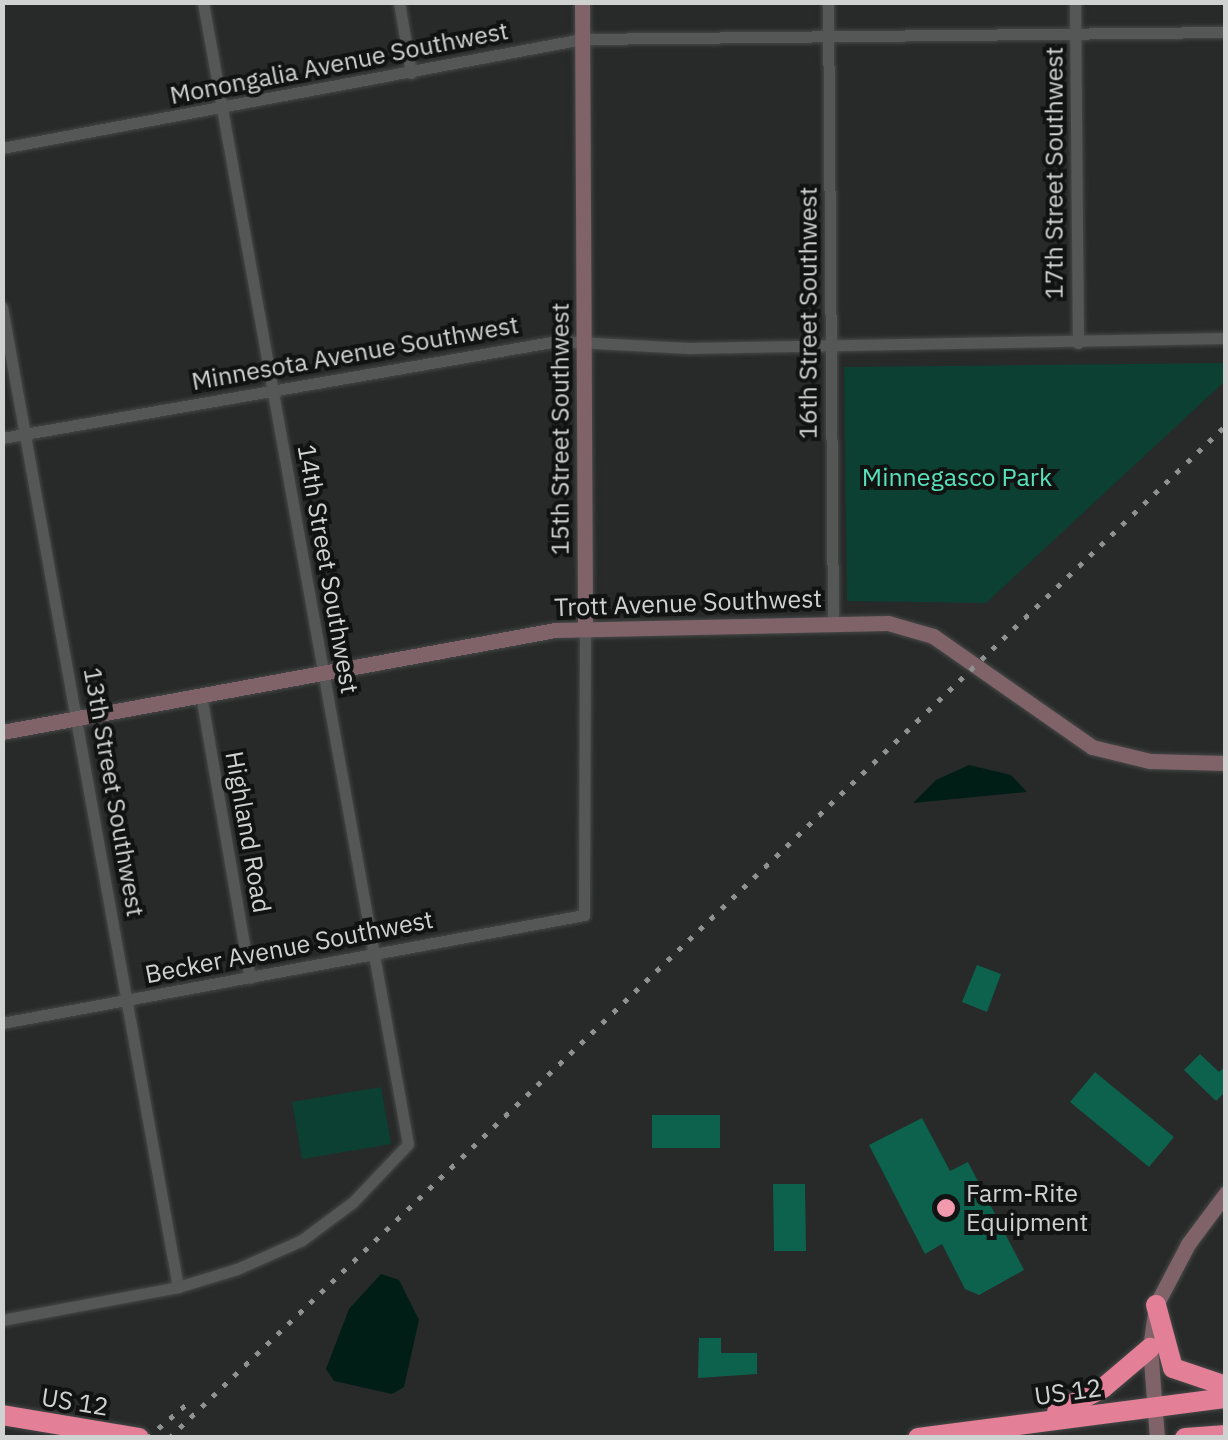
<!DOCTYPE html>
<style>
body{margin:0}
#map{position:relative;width:1228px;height:1440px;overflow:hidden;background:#272a29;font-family:"IBM Plex Sans",sans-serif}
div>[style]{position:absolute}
.green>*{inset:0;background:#0b4032}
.water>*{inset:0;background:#001e16}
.building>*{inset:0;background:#0d624d}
.roads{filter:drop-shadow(0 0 2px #464847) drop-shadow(0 0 2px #464847)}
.street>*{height:11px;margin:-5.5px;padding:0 5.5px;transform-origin:5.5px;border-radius:5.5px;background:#545755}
.secondary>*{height:15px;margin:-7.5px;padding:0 7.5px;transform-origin:7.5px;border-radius:7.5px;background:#7f6369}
.highway>*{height:20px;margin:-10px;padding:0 10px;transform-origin:10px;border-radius:10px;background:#e37f97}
.rail>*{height:5px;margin-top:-2.5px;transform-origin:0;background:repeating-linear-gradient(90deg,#8f9291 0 5px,transparent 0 15px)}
.dots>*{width:28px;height:28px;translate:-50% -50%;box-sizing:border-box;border:5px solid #111212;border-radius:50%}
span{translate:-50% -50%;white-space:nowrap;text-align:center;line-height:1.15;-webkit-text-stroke:8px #111212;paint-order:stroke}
.street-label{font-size:25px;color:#d0d2d1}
.park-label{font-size:25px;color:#58e2ba}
.poi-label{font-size:25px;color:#d0d2d1}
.left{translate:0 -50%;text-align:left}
.frame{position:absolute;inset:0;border:5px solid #d0d2d1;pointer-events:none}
</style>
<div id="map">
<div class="green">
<i style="clip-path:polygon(1225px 363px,1225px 381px,986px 603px,847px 601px,844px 367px)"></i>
<i style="clip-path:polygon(381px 1087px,391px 1144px,302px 1159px,292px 1102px)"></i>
</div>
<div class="water">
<i style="clip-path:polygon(969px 765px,1011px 775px,1027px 792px,913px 803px,936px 780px)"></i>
<i style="clip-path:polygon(381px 1274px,399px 1280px,419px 1320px,404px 1387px,392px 1394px,334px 1381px,326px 1369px,349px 1309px)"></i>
</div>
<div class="building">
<i style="clip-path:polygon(977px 965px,1001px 974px,987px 1012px,962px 1002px)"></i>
<i style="clip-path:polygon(1200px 1054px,1219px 1072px,1226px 1066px,1226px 1091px,1216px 1101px,1184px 1070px)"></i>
<i style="clip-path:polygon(1095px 1072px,1174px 1137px,1149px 1167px,1070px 1102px)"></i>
<i style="clip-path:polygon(652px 1115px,720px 1115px,720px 1148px,652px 1148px)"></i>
<i style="clip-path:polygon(922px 1118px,950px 1171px,968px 1162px,1024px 1270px,979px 1295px,965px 1289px,942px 1244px,925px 1254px,869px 1145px)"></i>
<i style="clip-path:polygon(773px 1184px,805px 1184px,806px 1251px,774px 1251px)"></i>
<i style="clip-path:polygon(699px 1338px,721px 1338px,721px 1353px,757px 1353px,757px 1374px,698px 1378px)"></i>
</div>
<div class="roads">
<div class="street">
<i style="left:399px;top:2px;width:72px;rotate:80.4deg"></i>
<i style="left:828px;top:2px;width:621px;rotate:89.54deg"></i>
<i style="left:1075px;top:2px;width:341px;rotate:89.5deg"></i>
<i style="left:2px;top:148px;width:590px;rotate:-10.64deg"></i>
<i style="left:582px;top:39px;width:644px;rotate:-0.62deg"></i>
<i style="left:2px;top:307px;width:996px;rotate:79.82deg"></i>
<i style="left:2px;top:438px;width:563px;rotate:-9.91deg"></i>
<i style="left:557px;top:341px;width:131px;rotate:3.1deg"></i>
<i style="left:688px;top:348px;width:538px;rotate:-1.06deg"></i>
<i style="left:201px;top:695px;width:287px;rotate:80.2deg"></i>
<i style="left:2px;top:1023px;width:592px;rotate:-10.51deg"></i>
<i style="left:584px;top:915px;width:288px;rotate:-89.8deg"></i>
<i style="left:2px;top:1320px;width:179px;rotate:-10.6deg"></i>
<i style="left:178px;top:1287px;width:62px;rotate:-17deg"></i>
<i style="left:237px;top:1269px;width:71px;rotate:-24deg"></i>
<i style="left:302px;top:1240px;width:64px;rotate:-36.7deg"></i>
<i style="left:353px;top:1202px;width:80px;rotate:-46.5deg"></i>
<i style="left:408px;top:1144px;width:1160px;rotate:-100.18deg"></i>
</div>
<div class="secondary">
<i style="left:582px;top:2px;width:625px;rotate:89.72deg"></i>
<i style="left:2px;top:732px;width:562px;rotate:-10.45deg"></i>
<i style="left:555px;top:630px;width:333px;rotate:-1.2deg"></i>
<i style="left:888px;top:623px;width:47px;rotate:16.1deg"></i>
<i style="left:933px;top:636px;width:194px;rotate:34.9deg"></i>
<i style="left:1092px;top:747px;width:60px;rotate:13.6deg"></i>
<i style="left:1150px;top:761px;width:76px;rotate:1.5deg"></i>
<i style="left:1157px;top:1438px;width:90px;rotate:-94.4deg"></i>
<i style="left:1150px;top:1348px;width:43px;rotate:-82.1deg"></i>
<i style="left:1156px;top:1305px;width:69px;rotate:-62.3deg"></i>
<i style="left:1188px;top:1244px;width:64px;rotate:-53.3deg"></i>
</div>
<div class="highway">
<i style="left:1156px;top:1305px;width:65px;rotate:74.9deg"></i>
<i style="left:1173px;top:1368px;width:56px;rotate:18.8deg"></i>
<i style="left:1057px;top:1412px;width:52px;rotate:-27.6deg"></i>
<i style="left:1103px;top:1388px;width:62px;rotate:-40.4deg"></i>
<i style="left:2px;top:1415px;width:139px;rotate:9.5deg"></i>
<i style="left:918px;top:1438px;width:311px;rotate:-7.4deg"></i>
<i style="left:1185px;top:1438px;width:41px;rotate:-4.2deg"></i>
</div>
</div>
<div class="rail">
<i style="left:147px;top:1438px;width:54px;rotate:-40.5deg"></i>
<i style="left:169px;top:1438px;width:1464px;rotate:-43.78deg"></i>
</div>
<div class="dots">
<i style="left:946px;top:1208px;background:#f29aad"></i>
</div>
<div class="street-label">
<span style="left:339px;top:63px;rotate:-11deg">Monongalia Avenue Southwest</span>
<span style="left:1054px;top:173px;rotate:-90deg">17th Street Southwest</span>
<span style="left:808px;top:313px;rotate:-90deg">16th Street Southwest</span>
<span style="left:355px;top:353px;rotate:-10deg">Minnesota Avenue Southwest</span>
<span style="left:560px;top:429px;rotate:-90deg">15th Street Southwest</span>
<span style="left:328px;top:569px;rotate:80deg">14th Street Southwest</span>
<span style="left:688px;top:603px;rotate:-2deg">Trott Avenue Southwest</span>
<span style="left:114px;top:792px;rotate:80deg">13th Street Southwest</span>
<span style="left:248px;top:832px;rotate:80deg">Highland Road</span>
<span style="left:289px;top:947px;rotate:-11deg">Becker Avenue Southwest</span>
<span style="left:1068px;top:1392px;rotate:-8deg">US 12</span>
<span style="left:75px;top:1402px;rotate:9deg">US 12</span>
</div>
<div class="park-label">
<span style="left:957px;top:477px">Minnegasco Park</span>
</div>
<div class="poi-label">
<span class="left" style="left:966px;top:1208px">Farm-Rite<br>Equipment</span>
</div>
<div class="frame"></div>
</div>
